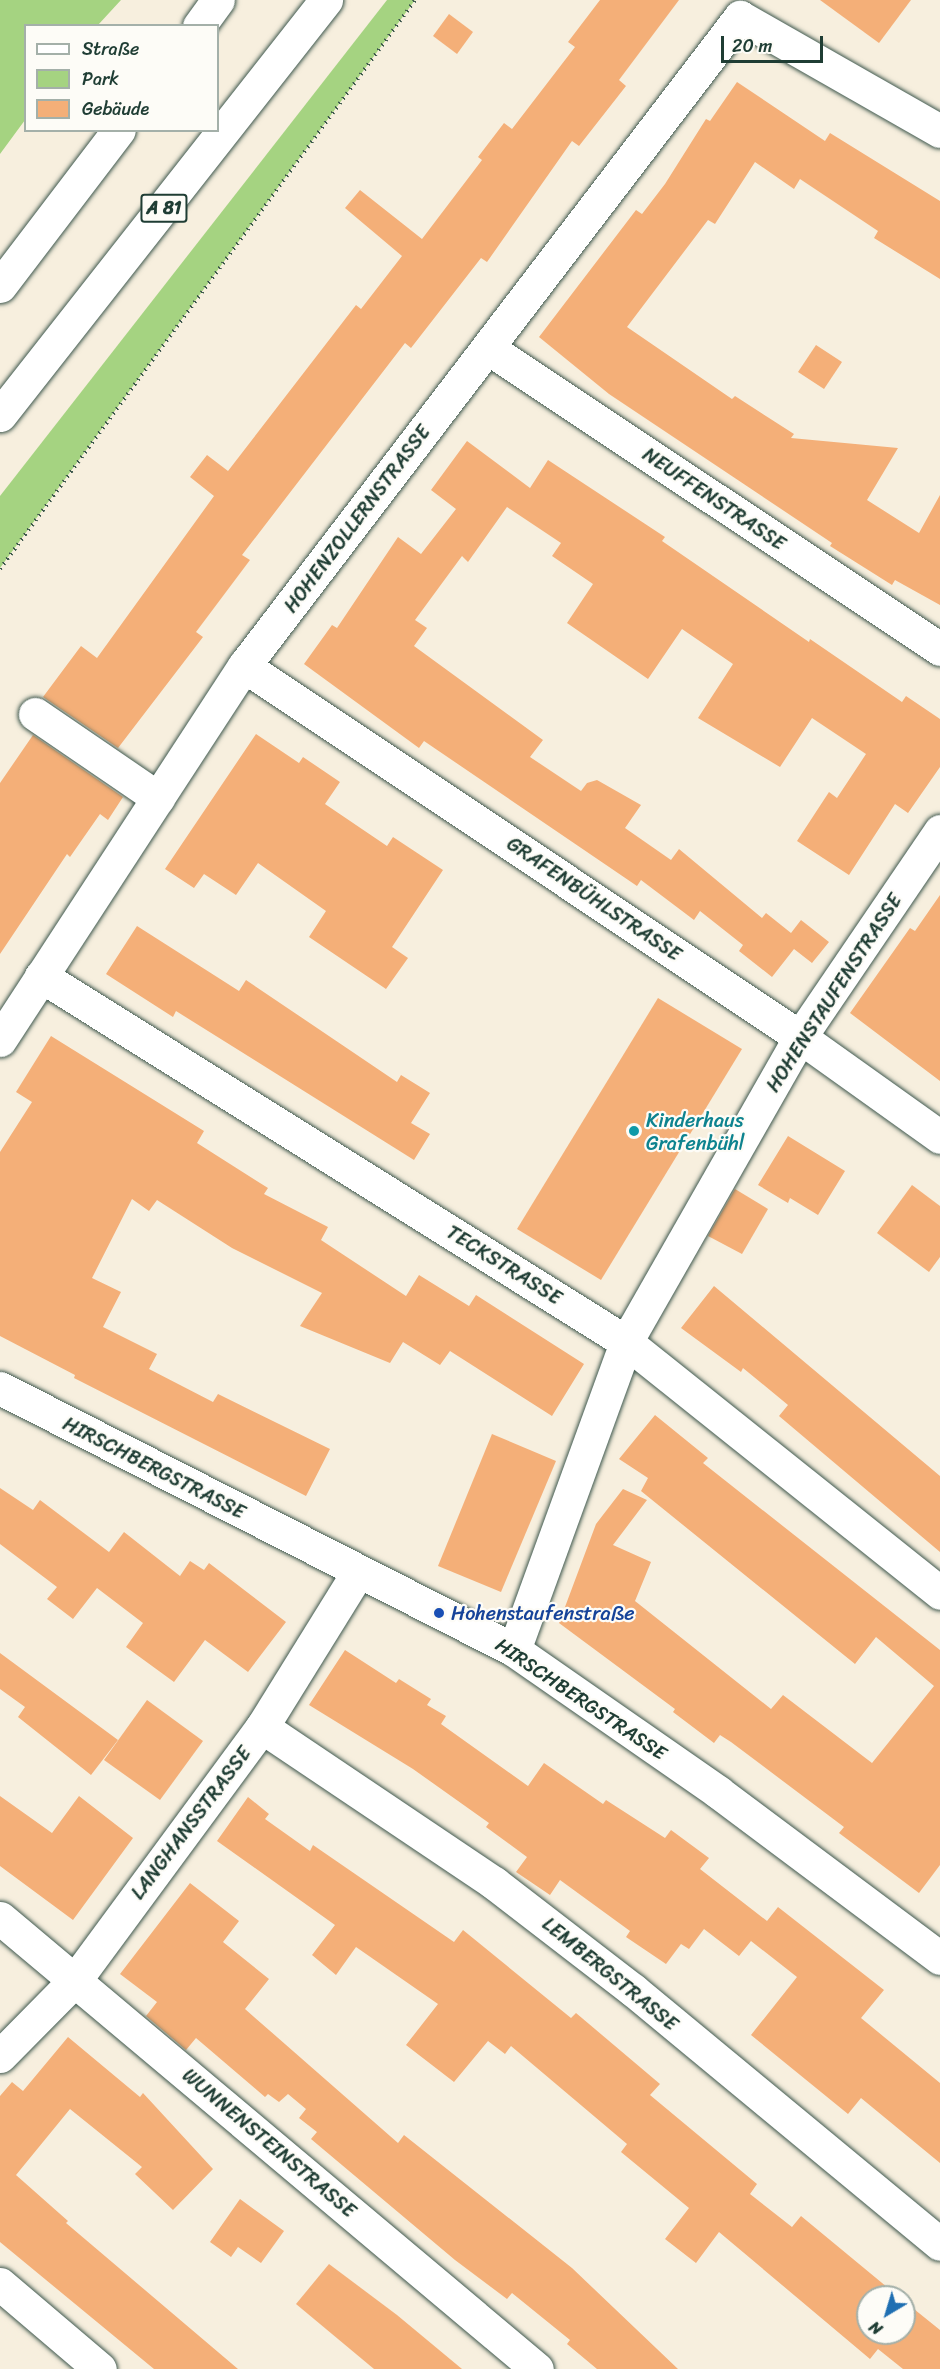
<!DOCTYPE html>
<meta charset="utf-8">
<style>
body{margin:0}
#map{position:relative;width:940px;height:2369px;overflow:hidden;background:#f7efde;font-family:Sriracha,sans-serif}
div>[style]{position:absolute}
.green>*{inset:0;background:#a5d381}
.building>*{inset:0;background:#f4af78}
.path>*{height:4px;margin-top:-2px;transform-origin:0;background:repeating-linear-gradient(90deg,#3f584e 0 1.5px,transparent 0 6px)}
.roads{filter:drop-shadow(0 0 2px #3f584e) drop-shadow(0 0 2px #3f584e)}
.minor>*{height:33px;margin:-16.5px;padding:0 16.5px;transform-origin:16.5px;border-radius:16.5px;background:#fff}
.highway>*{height:33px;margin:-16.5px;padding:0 16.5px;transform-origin:16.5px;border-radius:16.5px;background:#fff}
.dots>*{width:16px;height:16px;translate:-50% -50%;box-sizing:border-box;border:3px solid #fdfcf7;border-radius:50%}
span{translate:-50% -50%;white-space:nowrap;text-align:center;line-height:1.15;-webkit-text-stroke:4.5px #fdfcf7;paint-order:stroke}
.shield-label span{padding:2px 4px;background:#fdfcf7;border:2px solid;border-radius:4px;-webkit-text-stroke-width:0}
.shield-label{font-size:18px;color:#1f3d34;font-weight:700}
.street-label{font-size:20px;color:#1f3d34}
.culture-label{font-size:20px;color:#0d838f}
.left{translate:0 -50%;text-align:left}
.transit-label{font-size:20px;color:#164399}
.legend{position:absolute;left:24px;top:24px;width:195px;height:108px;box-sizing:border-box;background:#fdfcf7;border:2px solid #a4b0a9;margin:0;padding:8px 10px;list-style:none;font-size:18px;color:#1f3d34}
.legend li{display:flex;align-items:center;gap:12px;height:30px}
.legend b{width:30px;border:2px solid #a4b0a9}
.north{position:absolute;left:856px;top:2285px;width:60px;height:60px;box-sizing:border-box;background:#fdfcf7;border:2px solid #a4b0a9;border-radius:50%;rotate:218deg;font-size:16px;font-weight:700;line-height:24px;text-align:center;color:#1f3d34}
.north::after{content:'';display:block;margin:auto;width:21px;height:27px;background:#1f6fb2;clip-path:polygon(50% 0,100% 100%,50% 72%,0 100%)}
.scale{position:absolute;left:721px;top:36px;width:102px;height:27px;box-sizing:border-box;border:3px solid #1f3d34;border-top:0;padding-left:8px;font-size:18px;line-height:21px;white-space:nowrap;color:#1f3d34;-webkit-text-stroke:4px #fdfcf7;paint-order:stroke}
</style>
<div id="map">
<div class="green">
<i style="clip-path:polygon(0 0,121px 0,98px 25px,26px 26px,25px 120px,0 154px)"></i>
<i style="clip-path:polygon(387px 0,415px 0,0 568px,0 496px)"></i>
</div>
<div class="building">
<i style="clip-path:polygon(600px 0,679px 0,619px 80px,626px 86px,579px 146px,572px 141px,487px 262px,481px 258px,411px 348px,405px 343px,242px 555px,250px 560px,196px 632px,203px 637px,118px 748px,43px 697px,81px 646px,97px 658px,214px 496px,190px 477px,207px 455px,228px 471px,356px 305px,361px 309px,402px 256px,345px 208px,360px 190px,422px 239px,482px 160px,478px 157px,504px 123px,512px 129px,575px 47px,568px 42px)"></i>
<i style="clip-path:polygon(820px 0,911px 0,879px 43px)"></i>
<i style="clip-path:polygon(449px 14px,473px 32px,457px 54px,433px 36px)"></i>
<i style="clip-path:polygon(737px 82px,825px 141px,830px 133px,940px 201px,940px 279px,874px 238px,878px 231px,800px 179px,794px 189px,755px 162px,715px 224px,708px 220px,627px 327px,732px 399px,735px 396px,794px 434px,791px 438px,898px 448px,867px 500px,919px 533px,940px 495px,940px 605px,895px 580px,892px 585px,830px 546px,832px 543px,609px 394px,539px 337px,636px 210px,642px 214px,665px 184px,706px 119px,710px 121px)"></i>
<i style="clip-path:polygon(816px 345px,842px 362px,824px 389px,798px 372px)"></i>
<i style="clip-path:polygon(467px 441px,530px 488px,548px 460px,665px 537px,662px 541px,809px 642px,810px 639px,902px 702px,906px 696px,940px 719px,940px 767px,908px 813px,895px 804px,849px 875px,797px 841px,829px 792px,837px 798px,866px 754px,812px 718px,780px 767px,698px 718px,733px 664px,682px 629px,648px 679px,567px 623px,593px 584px,552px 556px,561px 543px,507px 507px,468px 562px,462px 556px,415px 620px,427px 628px,414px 646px,543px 740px,530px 757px,581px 791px,587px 783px,597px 780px,641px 805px,625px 828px,671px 860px,679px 849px,762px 918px,766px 913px,791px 933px,801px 920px,829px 942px,812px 963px,794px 949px,772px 977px,739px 951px,743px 945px,700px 911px,694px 920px,641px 880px,637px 886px,424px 741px,419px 748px,304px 664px,332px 625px,337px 628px,398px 537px,421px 554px,456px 509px,431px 490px)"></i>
<i style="clip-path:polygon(256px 734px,299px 763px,303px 757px,340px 782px,325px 804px,387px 846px,393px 837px,443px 870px,392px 947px,408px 958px,386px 989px,309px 937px,326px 911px,258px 863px,236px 895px,204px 874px,194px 888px,165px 869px)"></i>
<i style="clip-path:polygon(33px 735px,123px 797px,108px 820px,100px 814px,70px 857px,67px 854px,0 954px,0 783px)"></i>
<i style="clip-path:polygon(940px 895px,940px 1081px,850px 1013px,910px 928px,915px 931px)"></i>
<i style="clip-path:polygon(137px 926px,239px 991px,246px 980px,397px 1082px,401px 1075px,430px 1093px,411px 1123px,430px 1134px,414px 1160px,176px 1011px,173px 1017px,106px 974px)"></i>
<i style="clip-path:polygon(658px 998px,742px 1049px,601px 1280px,517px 1229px)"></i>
<i style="clip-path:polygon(51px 1036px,204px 1131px,197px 1143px,268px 1188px,264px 1194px,328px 1227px,321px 1240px,406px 1296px,419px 1275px,469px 1306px,476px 1295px,584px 1364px,552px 1416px,450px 1351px,440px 1365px,403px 1342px,390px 1363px,300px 1326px,322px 1293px,232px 1248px,157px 1200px,149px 1211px,132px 1199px,92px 1278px,121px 1292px,103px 1327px,157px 1354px,149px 1369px,213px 1402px,218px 1394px,330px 1449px,306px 1496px,74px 1378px,75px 1375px,0 1336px,0 1152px,32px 1102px,16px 1092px)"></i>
<i style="clip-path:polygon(788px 1136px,845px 1171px,818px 1215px,790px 1198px,788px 1203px,758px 1185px)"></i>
<i style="clip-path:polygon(912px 1185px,940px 1206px,940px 1257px,929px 1272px,877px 1233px)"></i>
<i style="clip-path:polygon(735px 1189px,768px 1209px,742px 1254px,708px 1236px)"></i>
<i style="clip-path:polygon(714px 1286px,940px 1476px,940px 1552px,779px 1416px,788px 1405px,743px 1368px,741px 1372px,681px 1328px)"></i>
<i style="clip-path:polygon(655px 1415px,708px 1458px,703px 1463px,940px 1650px,940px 1865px,919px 1893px,839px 1833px,844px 1827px,731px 1742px,720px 1735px,714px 1743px,673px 1712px,675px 1709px,559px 1623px,596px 1524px,623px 1489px,647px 1500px,613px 1545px,651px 1562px,635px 1601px,771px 1709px,783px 1695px,872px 1763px,934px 1686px,876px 1637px,855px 1664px,641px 1491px,648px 1478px,619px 1459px)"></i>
<i style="clip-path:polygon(492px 1434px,556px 1461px,501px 1592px,438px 1566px)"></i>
<i style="clip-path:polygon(0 1488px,33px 1510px,40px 1500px,109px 1552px,124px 1532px,180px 1576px,190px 1561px,204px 1570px,209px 1563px,286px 1622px,248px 1672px,205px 1640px,174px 1682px,126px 1647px,143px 1623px,97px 1588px,73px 1619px,47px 1599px,57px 1587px,0 1544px)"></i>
<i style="clip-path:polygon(345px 1650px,396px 1683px,399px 1679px,431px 1699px,427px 1705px,446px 1716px,441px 1724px,528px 1786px,544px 1763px,603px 1804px,606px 1800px,665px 1838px,671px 1830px,709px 1858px,700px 1869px,767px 1921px,778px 1907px,884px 1990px,861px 2018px,940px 2083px,940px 2163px,861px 2098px,848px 2114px,751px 2035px,797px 1977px,751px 1941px,739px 1956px,704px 1929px,689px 1949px,681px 1944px,666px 1964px,626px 1937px,630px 1931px,560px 1880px,550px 1895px,516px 1872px,527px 1857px,486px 1827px,489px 1823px,413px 1769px,309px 1705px)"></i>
<i style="clip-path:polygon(0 1653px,118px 1740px,91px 1775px,18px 1717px,25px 1707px,0 1689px)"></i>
<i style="clip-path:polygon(147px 1700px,203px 1741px,160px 1800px,104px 1760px)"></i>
<i style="clip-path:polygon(0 1796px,52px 1833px,79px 1796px,133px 1838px,73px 1920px,0 1866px)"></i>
<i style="clip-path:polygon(248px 1797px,269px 1814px,265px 1819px,310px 1851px,313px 1845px,454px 1942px,463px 1930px,571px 2018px,576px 2013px,660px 2084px,650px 2095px,757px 2184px,750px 2194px,792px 2227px,801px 2216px,899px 2297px,868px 2297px,868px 2333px,904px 2333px,904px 2301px,940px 2330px,940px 2369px,903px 2369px,878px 2349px,870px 2359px,719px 2232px,696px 2263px,665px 2239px,689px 2208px,621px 2152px,627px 2144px,511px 2046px,505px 2054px,488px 2041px,454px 2082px,406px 2045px,438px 2004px,356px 1947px,336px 1975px,312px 1955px,335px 1925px,217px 1841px)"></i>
<i style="clip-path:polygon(190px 1883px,239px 1921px,223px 1942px,269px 1979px,245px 2009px,398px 2143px,404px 2135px,572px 2268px,678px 2369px,597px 2369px,567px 2344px,570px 2340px,512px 2293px,507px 2299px,455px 2260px,311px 2139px,317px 2132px,299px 2118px,306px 2109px,288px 2094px,279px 2102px,268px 2094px,265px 2097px,196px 2038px,186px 2050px,146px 2016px,157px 2002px,120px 1974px)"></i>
<i style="clip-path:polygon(68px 2037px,140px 2097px,143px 2093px,213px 2169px,173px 2210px,135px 2174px,142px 2167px,70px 2109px,16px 2175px,68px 2221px,66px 2223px,238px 2369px,154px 2369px,0 2242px,0 2096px,12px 2082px,23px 2091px)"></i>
<i style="clip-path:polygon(240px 2199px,284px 2231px,261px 2263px,238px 2247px,231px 2257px,210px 2242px)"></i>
<i style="clip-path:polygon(329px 2264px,397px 2315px,462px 2369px,374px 2369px,296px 2304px)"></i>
</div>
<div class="path">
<i style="left:0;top:569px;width:704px;rotate:-53.89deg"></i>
</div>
<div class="roads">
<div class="minor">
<i style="left:488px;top:348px;width:543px;rotate:33.66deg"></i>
<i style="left:244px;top:666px;width:668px;rotate:33.71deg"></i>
<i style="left:800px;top:1037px;width:172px;rotate:35.5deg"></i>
<i style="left:35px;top:714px;width:149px;rotate:34.3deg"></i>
<i style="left:41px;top:976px;width:690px;rotate:32.03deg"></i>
<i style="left:626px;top:1342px;width:402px;rotate:38.6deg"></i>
<i style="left:0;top:1040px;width:447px;rotate:-56.9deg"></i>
<i style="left:244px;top:666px;width:817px;rotate:-52.61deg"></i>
<i style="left:740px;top:17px;width:230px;rotate:29.7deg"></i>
<i style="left:0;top:1388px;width:577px;rotate:27.01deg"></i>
<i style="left:514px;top:1650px;width:249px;rotate:34.8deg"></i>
<i style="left:718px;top:1792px;width:277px;rotate:36.8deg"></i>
<i style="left:514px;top:1650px;width:328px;rotate:-70deg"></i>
<i style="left:626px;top:1342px;width:351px;rotate:-60.3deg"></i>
<i style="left:800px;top:1037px;width:249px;rotate:-55.8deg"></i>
<i style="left:262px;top:1727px;width:280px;rotate:33.9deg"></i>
<i style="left:494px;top:1883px;width:175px;rotate:37.6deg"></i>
<i style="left:633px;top:1990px;width:398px;rotate:39.6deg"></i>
<i style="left:0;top:1918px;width:701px;rotate:40.03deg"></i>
<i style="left:0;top:2056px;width:108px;rotate:-45.4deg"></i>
<i style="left:76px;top:1979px;width:313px;rotate:-53.6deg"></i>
<i style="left:262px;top:1727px;width:182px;rotate:-58.2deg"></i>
<i style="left:0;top:2284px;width:131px;rotate:40.4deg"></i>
</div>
<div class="highway">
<i style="left:199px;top:26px;width:32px;rotate:-54deg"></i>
<i style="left:0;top:286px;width:196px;rotate:-52.7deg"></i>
<i style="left:0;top:415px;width:528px;rotate:-51.85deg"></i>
</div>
</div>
<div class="dots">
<i style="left:634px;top:1131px;background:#0f9aa8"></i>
<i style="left:439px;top:1613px;background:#1a4fb4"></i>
</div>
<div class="shield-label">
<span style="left:164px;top:208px">A 81</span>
</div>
<div class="street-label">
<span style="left:714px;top:499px;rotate:34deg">NEUFFENSTRASSE</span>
<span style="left:357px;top:519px;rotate:-53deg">HOHENZOLLERNSTRASSE</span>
<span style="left:594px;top:899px;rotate:34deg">GRAFENBÜHLSTRASSE</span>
<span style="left:834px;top:993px;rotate:-57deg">HOHENSTAUFENSTRASSE</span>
<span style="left:504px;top:1265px;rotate:32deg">TECKSTRASSE</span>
<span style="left:154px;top:1468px;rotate:27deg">HIRSCHBERGSTRASSE</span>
<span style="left:581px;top:1699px;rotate:34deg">HIRSCHBERGSTRASSE</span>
<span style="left:191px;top:1823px;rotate:-53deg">LANGHANSSTRASSE</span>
<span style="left:610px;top:1974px;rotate:39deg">LEMBERGSTRASSE</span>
<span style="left:269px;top:2143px;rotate:40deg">WUNNENSTEINSTRASSE</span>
</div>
<div class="culture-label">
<span class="left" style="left:646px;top:1132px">Kinderhaus<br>Grafenbühl</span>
</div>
<div class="transit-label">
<span class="left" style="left:451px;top:1613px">Hohenstaufenstraße</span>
</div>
<ul class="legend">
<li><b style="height:8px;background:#fff"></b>Straße</li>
<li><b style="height:16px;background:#a5d381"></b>Park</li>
<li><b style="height:16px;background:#f4af78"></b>Gebäude</li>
</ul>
<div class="north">N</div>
<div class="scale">20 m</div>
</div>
